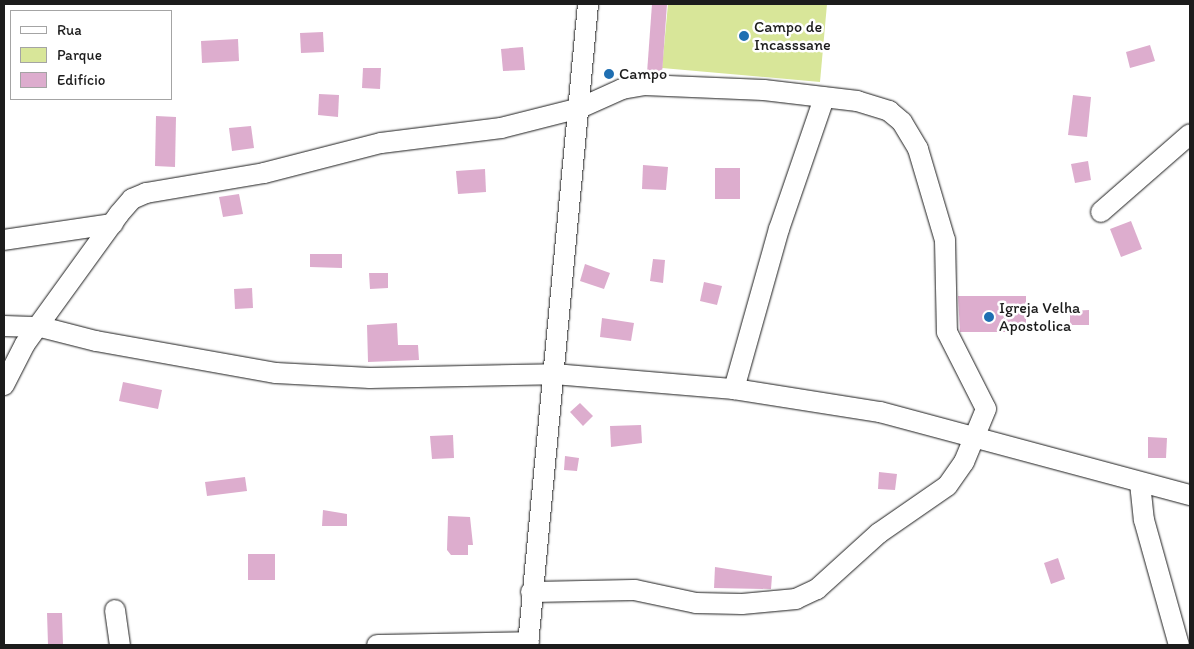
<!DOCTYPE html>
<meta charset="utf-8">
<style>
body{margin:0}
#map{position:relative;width:1194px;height:649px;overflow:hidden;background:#fff;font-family:Itim,sans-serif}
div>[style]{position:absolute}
.green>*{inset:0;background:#d8e699}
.building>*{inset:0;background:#ddadce}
.roads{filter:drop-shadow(0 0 1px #1c1c1c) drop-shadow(0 0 1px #1c1c1c)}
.minor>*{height:20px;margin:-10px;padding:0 10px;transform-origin:10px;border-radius:10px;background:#fff}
.dots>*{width:14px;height:14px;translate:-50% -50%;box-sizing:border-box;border:2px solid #fff;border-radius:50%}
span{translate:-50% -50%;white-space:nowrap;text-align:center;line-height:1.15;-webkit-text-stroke:5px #fff;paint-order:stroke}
.poi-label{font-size:16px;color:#1c1c1c}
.left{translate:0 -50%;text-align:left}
.frame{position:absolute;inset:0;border:5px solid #1c1c1c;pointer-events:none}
.legend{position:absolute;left:10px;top:10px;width:162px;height:90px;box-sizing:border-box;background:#fff;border:1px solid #a4a4a4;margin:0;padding:6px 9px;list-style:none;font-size:15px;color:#1c1c1c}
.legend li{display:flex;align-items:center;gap:10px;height:25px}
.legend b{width:25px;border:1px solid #a4a4a4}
</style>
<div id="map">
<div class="green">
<i style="clip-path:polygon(668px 4px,827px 4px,820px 82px,662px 68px)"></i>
</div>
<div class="building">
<i style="clip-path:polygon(652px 4px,667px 4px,662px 74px,647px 73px)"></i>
<i style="clip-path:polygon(323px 32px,324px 52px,301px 53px,300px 33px)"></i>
<i style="clip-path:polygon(238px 39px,239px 61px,202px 63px,201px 41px)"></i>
<i style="clip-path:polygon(1150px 45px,1155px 61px,1130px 68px,1126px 52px)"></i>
<i style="clip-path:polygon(523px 47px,525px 70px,503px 71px,501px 49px)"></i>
<i style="clip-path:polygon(363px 68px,381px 68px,380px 89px,362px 88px)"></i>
<i style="clip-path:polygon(319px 94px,339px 95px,338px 117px,318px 115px)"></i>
<i style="clip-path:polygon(1073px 95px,1091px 97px,1087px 137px,1068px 135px)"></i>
<i style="clip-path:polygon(156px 116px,176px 117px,175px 167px,155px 166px)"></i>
<i style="clip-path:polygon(251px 126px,254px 148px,232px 151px,229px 128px)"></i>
<i style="clip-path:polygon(1088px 161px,1091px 180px,1075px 183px,1071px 164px)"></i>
<i style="clip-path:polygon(643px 165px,668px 167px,666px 190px,642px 189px)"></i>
<i style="clip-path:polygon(715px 168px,740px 168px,740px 199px,715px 199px)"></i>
<i style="clip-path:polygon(485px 169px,486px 192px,458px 194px,456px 171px)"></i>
<i style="clip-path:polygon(239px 194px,243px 214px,223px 217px,219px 197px)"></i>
<i style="clip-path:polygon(1131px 221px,1142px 249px,1121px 257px,1110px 229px)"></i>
<i style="clip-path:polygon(310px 254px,342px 254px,342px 268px,310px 267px)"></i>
<i style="clip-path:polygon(653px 259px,665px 260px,663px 283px,650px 281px)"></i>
<i style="clip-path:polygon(585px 264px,610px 273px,604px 289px,580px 281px)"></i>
<i style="clip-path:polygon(369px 273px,388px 273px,388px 288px,370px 289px)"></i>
<i style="clip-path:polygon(704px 282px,722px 286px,717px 305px,700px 301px)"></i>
<i style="clip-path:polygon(252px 288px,253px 308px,235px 309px,234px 289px)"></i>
<i style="clip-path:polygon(958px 296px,1026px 296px,1026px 332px,960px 332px)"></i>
<i style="clip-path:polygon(1089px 310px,1089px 325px,1070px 325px,1070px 311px)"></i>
<i style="clip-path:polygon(602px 318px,634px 323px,631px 341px,600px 337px)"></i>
<i style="clip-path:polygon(397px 323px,398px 345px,418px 345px,419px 360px,368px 362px,367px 325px)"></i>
<i style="clip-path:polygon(123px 382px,162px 390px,158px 409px,119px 401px)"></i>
<i style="clip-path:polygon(580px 403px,593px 416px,583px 426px,570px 412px)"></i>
<i style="clip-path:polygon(641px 425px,642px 443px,611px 447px,610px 426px)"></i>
<i style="clip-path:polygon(453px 435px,454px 458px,432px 459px,430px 436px)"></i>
<i style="clip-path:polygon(1148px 437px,1167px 438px,1166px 458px,1148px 458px)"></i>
<i style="clip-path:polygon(565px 456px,579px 458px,577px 471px,564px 470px)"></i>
<i style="clip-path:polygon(879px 472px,897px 474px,895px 490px,878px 489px)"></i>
<i style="clip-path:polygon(245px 477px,247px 491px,207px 496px,205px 482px)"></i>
<i style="clip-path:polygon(323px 510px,347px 514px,347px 526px,322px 526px)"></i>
<i style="clip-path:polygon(448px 516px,470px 517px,473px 545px,468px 545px,468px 555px,451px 555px,447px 550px)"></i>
<i style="clip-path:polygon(248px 554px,275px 554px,275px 580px,248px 580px)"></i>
<i style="clip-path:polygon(1058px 558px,1065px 579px,1051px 584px,1044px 563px)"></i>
<i style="clip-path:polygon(715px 567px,772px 576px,771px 589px,714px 588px)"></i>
<i style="clip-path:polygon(47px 613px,62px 613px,63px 645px,48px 645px)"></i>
</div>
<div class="roads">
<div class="minor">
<i style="left:1101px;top:212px;width:118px;rotate:-41.2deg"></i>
<i style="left:4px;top:240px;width:110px;rotate:-8.4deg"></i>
<i style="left:4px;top:326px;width:37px;rotate:2deg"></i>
<i style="left:41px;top:327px;width:57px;rotate:14.3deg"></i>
<i style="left:96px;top:341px;width:183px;rotate:10.1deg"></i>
<i style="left:276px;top:373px;width:94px;rotate:3deg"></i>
<i style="left:370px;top:378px;width:184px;rotate:-1.2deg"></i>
<i style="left:554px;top:374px;width:181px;rotate:4.8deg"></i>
<i style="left:734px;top:389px;width:148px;rotate:9deg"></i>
<i style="left:880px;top:412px;width:321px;rotate:15deg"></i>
<i style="left:4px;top:385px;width:46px;rotate:-62.9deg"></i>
<i style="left:25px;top:344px;width:160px;rotate:-54.1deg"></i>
<i style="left:119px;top:214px;width:20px;rotate:-49deg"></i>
<i style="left:132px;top:199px;width:15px;rotate:-23deg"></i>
<i style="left:146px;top:193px;width:120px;rotate:-9.6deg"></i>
<i style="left:264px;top:173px;width:121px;rotate:-14.4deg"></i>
<i style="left:381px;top:143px;width:121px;rotate:-7.1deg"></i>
<i style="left:501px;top:128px;width:81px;rotate:-14.2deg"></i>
<i style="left:580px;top:108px;width:46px;rotate:-24.3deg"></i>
<i style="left:622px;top:89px;width:22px;rotate:-10deg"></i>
<i style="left:644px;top:85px;width:120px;rotate:2.4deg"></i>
<i style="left:764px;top:90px;width:94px;rotate:6.7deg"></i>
<i style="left:857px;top:101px;width:34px;rotate:17deg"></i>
<i style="left:889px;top:111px;width:17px;rotate:40deg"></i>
<i style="left:902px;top:122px;width:31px;rotate:59deg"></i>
<i style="left:918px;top:149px;width:95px;rotate:73.5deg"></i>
<i style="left:945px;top:240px;width:92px;rotate:88.8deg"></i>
<i style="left:947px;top:332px;width:86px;rotate:63.1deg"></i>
<i style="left:986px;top:409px;width:57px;rotate:112.5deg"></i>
<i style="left:964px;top:462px;width:29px;rotate:125deg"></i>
<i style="left:947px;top:486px;width:83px;rotate:145.3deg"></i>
<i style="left:879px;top:533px;width:84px;rotate:137.9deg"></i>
<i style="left:817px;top:589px;width:23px;rotate:155deg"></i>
<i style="left:796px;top:599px;width:54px;rotate:174.7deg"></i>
<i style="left:742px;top:604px;width:46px;rotate:-178.8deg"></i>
<i style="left:696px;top:603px;width:62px;rotate:-168deg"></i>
<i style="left:635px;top:590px;width:104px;rotate:178.9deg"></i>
<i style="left:734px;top:389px;width:166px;rotate:-74.3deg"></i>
<i style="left:779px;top:229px;width:139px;rotate:-71deg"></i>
<i style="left:1140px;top:483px;width:37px;rotate:84deg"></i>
<i style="left:1144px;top:520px;width:130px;rotate:74.4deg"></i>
<i style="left:115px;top:610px;width:35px;rotate:82deg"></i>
<i style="left:377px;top:645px;width:152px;rotate:-1.1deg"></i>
<i style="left:528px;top:645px;width:644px;rotate:-84.65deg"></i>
</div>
</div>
<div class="dots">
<i style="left:744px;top:36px;background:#1f6fb2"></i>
<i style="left:609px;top:74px;background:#1f6fb2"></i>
<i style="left:989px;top:317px;background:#1f6fb2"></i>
</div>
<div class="poi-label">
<span class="left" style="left:754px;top:36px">Campo de<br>Incasssane</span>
<span class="left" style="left:619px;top:74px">Campo</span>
<span class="left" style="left:999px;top:317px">Igreja Velha<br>Apostolica</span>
</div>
<div class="frame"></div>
<ul class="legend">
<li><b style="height:6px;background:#fff"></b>Rua</li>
<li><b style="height:14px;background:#d8e699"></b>Parque</li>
<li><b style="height:14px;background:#ddadce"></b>Edifício</li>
</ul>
</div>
